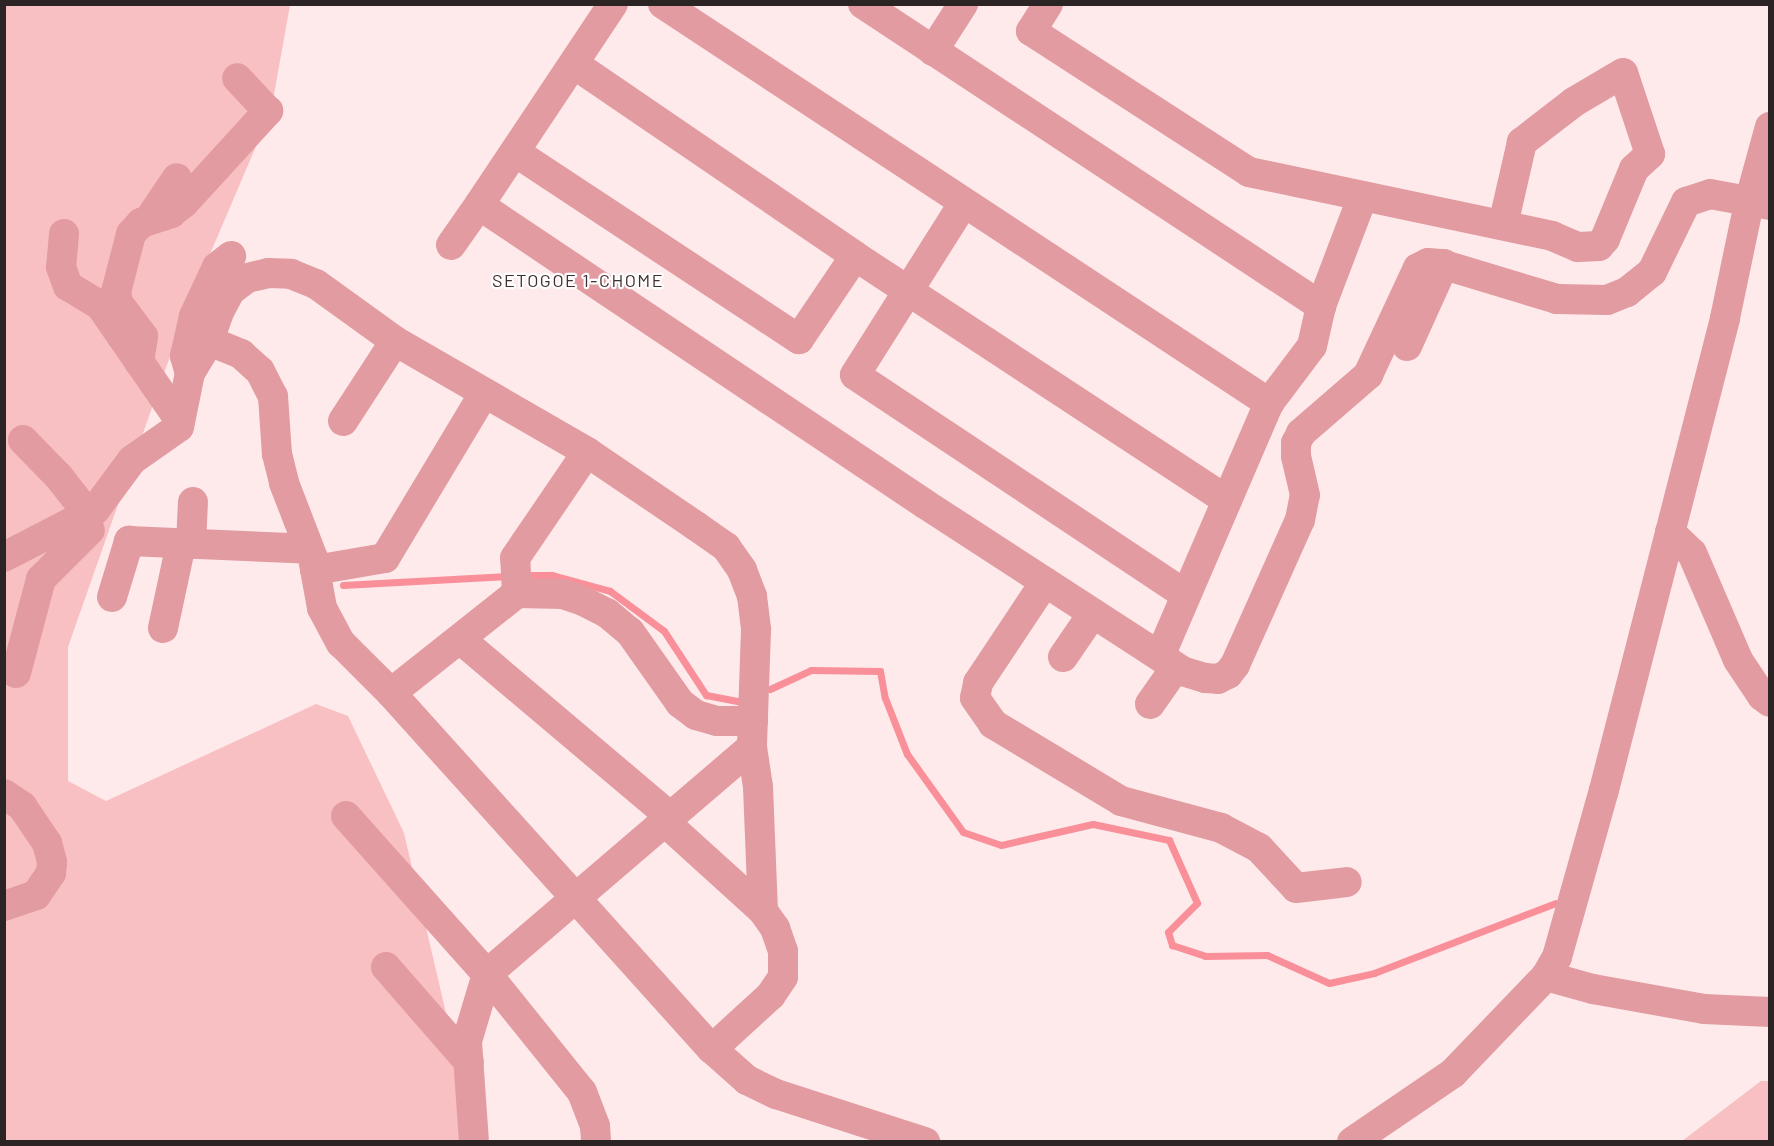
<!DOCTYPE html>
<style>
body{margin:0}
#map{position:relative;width:1774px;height:1146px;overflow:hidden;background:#feeaeb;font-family:Barlow,sans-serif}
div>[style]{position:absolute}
.green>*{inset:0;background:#f8c0c3}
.stream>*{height:7px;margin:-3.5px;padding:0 3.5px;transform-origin:3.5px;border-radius:3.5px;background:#f98f98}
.minor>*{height:30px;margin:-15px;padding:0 15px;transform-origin:15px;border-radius:15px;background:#e29ba0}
span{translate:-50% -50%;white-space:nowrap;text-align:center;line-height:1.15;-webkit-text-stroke:4.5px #fdfdfd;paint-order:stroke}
.neighbourhood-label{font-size:18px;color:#412f30;letter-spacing:1.5px}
.frame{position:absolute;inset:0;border:6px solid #2c2324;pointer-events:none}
</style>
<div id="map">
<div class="green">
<i style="clip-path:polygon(5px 5px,290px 5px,271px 111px,187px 308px,68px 647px,68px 781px,106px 801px,316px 704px,348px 716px,404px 833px,456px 1056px,467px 1141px,5px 1142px)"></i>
<i style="clip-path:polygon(1761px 1081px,1769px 1081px,1769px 1141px,1682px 1141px)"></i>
</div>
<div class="stream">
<i style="left:522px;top:575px;width:30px"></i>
<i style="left:552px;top:575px;width:60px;rotate:15.4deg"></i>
<i style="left:610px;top:591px;width:67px;rotate:36.5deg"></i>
<i style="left:664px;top:631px;width:77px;rotate:56.7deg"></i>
<i style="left:706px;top:695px;width:37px;rotate:11deg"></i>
<i style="left:343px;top:585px;width:165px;rotate:-3.1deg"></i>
<i style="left:770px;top:689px;width:45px;rotate:-24.9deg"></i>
<i style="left:811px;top:670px;width:69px;rotate:0.8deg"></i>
<i style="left:880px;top:671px;width:27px;rotate:80deg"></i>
<i style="left:885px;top:698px;width:60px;rotate:68.6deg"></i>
<i style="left:907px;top:754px;width:96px;rotate:54.3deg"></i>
<i style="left:963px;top:832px;width:40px;rotate:18.9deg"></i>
<i style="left:1001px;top:845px;width:94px;rotate:-12.9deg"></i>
<i style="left:1093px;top:824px;width:78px;rotate:11.9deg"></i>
<i style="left:1169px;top:840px;width:69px;rotate:66deg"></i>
<i style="left:1197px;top:903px;width:41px;rotate:135deg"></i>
<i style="left:1168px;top:932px;width:14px;rotate:73deg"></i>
<i style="left:1172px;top:945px;width:35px;rotate:18deg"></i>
<i style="left:1205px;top:956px;width:62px;rotate:-0.9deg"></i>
<i style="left:1267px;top:955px;width:68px;rotate:24.3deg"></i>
<i style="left:1329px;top:983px;width:46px;rotate:-12.5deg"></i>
<i style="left:1374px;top:973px;width:194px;rotate:-21.1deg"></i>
</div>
<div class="minor">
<i style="left:613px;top:4px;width:242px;rotate:123.7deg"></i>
<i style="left:479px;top:205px;width:537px;rotate:33.84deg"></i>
<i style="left:925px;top:504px;width:306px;rotate:33deg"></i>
<i style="left:1182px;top:671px;width:24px;rotate:17deg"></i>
<i style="left:1205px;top:678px;width:13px;rotate:4deg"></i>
<i style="left:1218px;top:679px;width:11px;rotate:-27deg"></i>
<i style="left:1228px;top:674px;width:11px;rotate:-52deg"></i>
<i style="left:1235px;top:665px;width:159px;rotate:-65.9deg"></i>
<i style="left:1300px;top:520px;width:25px;rotate:-79deg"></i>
<i style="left:1305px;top:495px;width:40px;rotate:-103deg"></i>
<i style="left:1296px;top:456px;width:13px;rotate:-90deg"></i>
<i style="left:1296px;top:443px;width:11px;rotate:-63deg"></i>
<i style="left:1301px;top:433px;width:89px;rotate:-40.9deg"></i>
<i style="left:1368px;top:375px;width:118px;rotate:-65deg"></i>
<i style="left:1418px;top:268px;width:11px;rotate:-27deg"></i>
<i style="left:1428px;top:263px;width:13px;rotate:4deg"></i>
<i style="left:1441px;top:264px;width:121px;rotate:16.8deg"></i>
<i style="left:1557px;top:299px;width:50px;rotate:1.1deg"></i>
<i style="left:1607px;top:300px;width:22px;rotate:-22deg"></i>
<i style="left:1627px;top:292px;width:32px;rotate:-39deg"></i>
<i style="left:1652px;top:272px;width:78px;rotate:-64.1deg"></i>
<i style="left:1686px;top:202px;width:25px;rotate:-18deg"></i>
<i style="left:1710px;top:194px;width:61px;rotate:10.4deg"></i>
<i style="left:663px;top:4px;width:726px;rotate:33.36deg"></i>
<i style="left:863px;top:4px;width:549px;rotate:33.4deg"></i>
<i style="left:1048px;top:4px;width:32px;rotate:122deg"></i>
<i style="left:1031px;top:31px;width:260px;rotate:32.9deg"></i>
<i style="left:1249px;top:172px;width:310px;rotate:11.9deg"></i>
<i style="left:1552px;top:236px;width:28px;rotate:23deg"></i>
<i style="left:1578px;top:247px;width:21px;rotate:-3deg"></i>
<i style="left:1599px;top:246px;width:9px;rotate:-49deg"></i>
<i style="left:1605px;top:239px;width:76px;rotate:-67.5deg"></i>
<i style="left:1634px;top:169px;width:22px;rotate:-43deg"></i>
<i style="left:1650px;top:154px;width:85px;rotate:-108.4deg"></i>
<i style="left:1623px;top:73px;width:57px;rotate:149.4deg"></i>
<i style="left:1574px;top:102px;width:66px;rotate:142.4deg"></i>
<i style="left:1522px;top:142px;width:85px;rotate:102.9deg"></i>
<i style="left:933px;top:51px;width:56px;rotate:-57.4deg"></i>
<i style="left:574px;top:64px;width:340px;rotate:34.3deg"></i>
<i style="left:855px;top:256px;width:445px;rotate:33.3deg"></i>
<i style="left:515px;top:152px;width:340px;rotate:33.4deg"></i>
<i style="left:799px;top:339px;width:100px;rotate:-56deg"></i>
<i style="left:963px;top:204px;width:202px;rotate:122.3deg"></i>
<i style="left:855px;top:375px;width:397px;rotate:33.6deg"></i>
<i style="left:150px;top:218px;width:48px;rotate:-56deg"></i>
<i style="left:64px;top:234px;width:33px;rotate:95deg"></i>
<i style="left:61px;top:267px;width:20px;rotate:70deg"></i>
<i style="left:68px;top:286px;width:37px;rotate:31deg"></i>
<i style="left:100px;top:305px;width:141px;rotate:55.4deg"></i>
<i style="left:451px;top:245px;width:49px;rotate:-55deg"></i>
<i style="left:209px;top:341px;width:35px;rotate:22deg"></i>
<i style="left:241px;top:354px;width:25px;rotate:42deg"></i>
<i style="left:260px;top:371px;width:28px;rotate:63deg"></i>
<i style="left:273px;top:396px;width:58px;rotate:86.1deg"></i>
<i style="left:277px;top:454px;width:30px;rotate:76deg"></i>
<i style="left:284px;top:483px;width:80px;rotate:68.9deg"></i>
<i style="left:313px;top:558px;width:51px;rotate:79.8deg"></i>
<i style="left:322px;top:608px;width:40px;rotate:62deg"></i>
<i style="left:341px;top:643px;width:71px;rotate:45deg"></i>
<i style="left:391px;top:693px;width:479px;rotate:48deg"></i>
<i style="left:712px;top:1049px;width:47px;rotate:41.5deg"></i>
<i style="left:747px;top:1080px;width:32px;rotate:26deg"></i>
<i style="left:776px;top:1094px;width:157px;rotate:17.9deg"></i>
<i style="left:1407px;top:346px;width:90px;rotate:-65.7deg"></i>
<i style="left:139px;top:362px;width:26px;rotate:-81deg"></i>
<i style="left:143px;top:336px;width:41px;rotate:-127.1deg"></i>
<i style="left:118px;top:303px;width:11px;rotate:-100deg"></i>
<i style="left:116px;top:292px;width:60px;rotate:-75.5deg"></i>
<i style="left:131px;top:234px;width:15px;rotate:-48deg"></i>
<i style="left:141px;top:223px;width:32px;rotate:-18deg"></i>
<i style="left:171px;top:213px;width:16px;rotate:-38deg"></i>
<i style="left:184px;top:203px;width:125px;rotate:-47.6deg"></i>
<i style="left:268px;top:111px;width:45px;rotate:-133.2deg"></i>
<i style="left:189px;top:370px;width:15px;rotate:-106deg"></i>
<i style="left:185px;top:356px;width:41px;rotate:-77.3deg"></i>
<i style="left:194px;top:316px;width:54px;rotate:-64.9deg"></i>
<i style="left:217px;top:267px;width:18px;rotate:-38deg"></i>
<i style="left:343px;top:421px;width:95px;rotate:-57deg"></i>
<i style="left:23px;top:440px;width:52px;rotate:45.8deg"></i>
<i style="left:59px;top:477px;width:47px;rotate:51.9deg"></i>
<i style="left:1670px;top:532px;width:30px;rotate:44deg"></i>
<i style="left:1692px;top:553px;width:116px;rotate:66.7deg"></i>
<i style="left:1738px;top:660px;width:43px;rotate:56.3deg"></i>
<i style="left:1762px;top:696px;width:10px;rotate:37deg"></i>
<i style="left:191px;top:544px;width:42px;rotate:-87.3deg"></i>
<i style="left:4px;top:557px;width:102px;rotate:-27.3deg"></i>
<i style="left:95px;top:510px;width:62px;rotate:-53.5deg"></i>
<i style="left:132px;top:460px;width:57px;rotate:-35.1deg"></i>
<i style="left:179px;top:427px;width:55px;rotate:-78.5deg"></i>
<i style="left:190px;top:373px;width:37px;rotate:-59deg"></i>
<i style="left:209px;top:341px;width:31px;rotate:-71deg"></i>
<i style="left:219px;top:312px;width:24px;rotate:-62deg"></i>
<i style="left:230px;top:291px;width:21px;rotate:-37deg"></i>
<i style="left:247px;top:278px;width:22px;rotate:-13deg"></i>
<i style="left:268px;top:273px;width:23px;rotate:2deg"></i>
<i style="left:291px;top:274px;width:27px;rotate:22deg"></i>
<i style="left:316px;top:284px;width:97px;rotate:35.8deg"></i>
<i style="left:395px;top:341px;width:222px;rotate:30deg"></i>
<i style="left:587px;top:452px;width:132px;rotate:34.2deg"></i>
<i style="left:696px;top:526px;width:37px;rotate:35deg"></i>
<i style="left:726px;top:547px;width:28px;rotate:55deg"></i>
<i style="left:742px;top:570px;width:28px;rotate:69deg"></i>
<i style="left:752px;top:596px;width:34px;rotate:83deg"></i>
<i style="left:756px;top:630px;width:117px;rotate:92deg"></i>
<i style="left:752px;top:747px;width:40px;rotate:81.5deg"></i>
<i style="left:758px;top:787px;width:124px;rotate:87.7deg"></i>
<i style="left:763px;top:911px;width:21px;rotate:55deg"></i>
<i style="left:775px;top:928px;width:24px;rotate:71deg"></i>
<i style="left:783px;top:951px;width:26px;rotate:90deg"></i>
<i style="left:783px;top:977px;width:22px;rotate:124deg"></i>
<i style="left:771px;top:995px;width:80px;rotate:137.5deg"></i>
<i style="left:315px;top:570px;width:71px;rotate:-9.7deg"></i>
<i style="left:385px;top:558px;width:192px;rotate:-59deg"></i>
<i style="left:1045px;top:582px;width:121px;rotate:123.6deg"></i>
<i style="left:978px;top:683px;width:15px;rotate:101deg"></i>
<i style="left:975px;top:698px;width:32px;rotate:55deg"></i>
<i style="left:993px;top:724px;width:149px;rotate:31deg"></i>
<i style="left:1121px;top:801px;width:104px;rotate:15.1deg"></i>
<i style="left:1221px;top:828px;width:43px;rotate:27.8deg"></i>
<i style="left:1259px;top:848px;width:54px;rotate:47.2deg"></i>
<i style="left:1296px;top:888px;width:51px;rotate:-6.7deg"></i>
<i style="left:517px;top:593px;width:46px;rotate:1.2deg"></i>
<i style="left:563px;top:594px;width:21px;rotate:19deg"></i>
<i style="left:583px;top:601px;width:27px;rotate:27deg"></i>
<i style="left:607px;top:613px;width:30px;rotate:40deg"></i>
<i style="left:630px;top:632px;width:87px;rotate:54.8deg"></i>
<i style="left:680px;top:703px;width:20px;rotate:37deg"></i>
<i style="left:696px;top:715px;width:22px;rotate:16deg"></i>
<i style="left:717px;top:721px;width:36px"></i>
<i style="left:112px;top:597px;width:59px;rotate:-73.1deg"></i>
<i style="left:129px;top:541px;width:180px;rotate:2.5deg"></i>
<i style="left:163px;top:628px;width:86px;rotate:-77.9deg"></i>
<i style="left:460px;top:639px;width:276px;rotate:40.2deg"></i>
<i style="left:1160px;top:656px;width:275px;rotate:-66.7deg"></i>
<i style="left:1269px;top:403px;width:71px;rotate:-53deg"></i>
<i style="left:1312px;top:346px;width:41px;rotate:-77.3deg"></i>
<i style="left:1321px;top:306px;width:116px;rotate:-69.2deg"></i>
<i style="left:1063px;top:657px;width:53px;rotate:-55.7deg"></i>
<i style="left:16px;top:673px;width:97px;rotate:-75.1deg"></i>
<i style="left:41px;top:579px;width:69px;rotate:-45deg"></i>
<i style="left:391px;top:693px;width:161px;rotate:-38.4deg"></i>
<i style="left:517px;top:593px;width:35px;rotate:-93deg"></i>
<i style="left:515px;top:558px;width:128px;rotate:-55.8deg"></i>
<i style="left:1150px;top:704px;width:45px;rotate:-54.9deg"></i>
<i style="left:4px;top:794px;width:22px;rotate:34deg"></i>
<i style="left:22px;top:806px;width:45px;rotate:56deg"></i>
<i style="left:47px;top:843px;width:20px;rotate:75deg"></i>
<i style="left:52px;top:862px;width:11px;rotate:95deg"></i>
<i style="left:51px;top:873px;width:27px;rotate:124deg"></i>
<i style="left:36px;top:895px;width:34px;rotate:161deg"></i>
<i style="left:346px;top:816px;width:212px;rotate:48.3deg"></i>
<i style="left:487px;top:974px;width:151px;rotate:51.2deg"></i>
<i style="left:582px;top:1092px;width:36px;rotate:69deg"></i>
<i style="left:595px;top:1126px;width:16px;rotate:86deg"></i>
<i style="left:665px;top:822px;width:132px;rotate:42.2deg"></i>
<i style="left:386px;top:967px;width:126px;rotate:48.9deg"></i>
<i style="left:1546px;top:976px;width:49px;rotate:15.5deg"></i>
<i style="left:1593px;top:989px;width:113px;rotate:10.2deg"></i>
<i style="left:1704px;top:1009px;width:66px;rotate:2.6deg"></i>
<i style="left:474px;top:1142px;width:101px;rotate:-94deg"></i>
<i style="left:467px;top:1041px;width:70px;rotate:-73.4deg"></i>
<i style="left:487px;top:974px;width:349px;rotate:-40.6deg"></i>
<i style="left:1352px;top:1142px;width:122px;rotate:-34.3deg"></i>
<i style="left:1453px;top:1073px;width:134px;rotate:-46.2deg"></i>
<i style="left:1546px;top:976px;width:22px;rotate:-60deg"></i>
<i style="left:1557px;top:957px;width:173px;rotate:-74.3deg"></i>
<i style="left:1604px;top:790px;width:487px;rotate:-75.6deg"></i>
<i style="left:1725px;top:318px;width:117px;rotate:-78.2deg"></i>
<i style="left:1749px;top:203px;width:79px;rotate:-74.6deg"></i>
</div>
<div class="neighbourhood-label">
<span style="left:578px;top:280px">SETOGOE 1-CHOME</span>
</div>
<div class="frame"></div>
</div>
